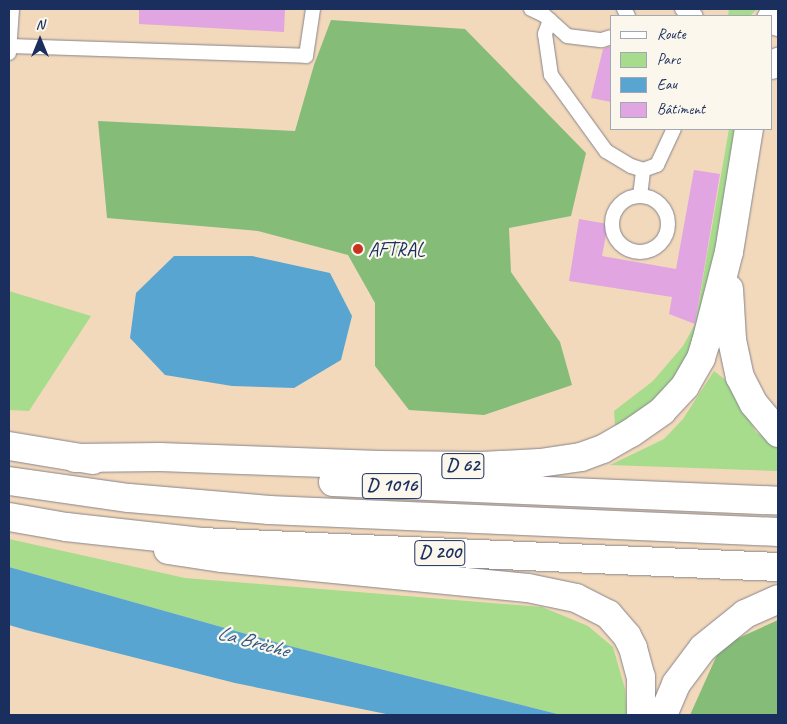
<!DOCTYPE html>
<meta charset="utf-8">
<style>
body{margin:0}
#map{position:relative;width:787px;height:724px;overflow:hidden;background:#f3d9bb;font-family:Caveat,sans-serif}
div>[style]{position:absolute}
.green>*{inset:0;background:#a6dc8c}
.forest>*{inset:0;background:#84bc78}
.water>*{inset:0;background:#58a5d1}
.building>*{inset:0;background:#e1a5e1}
.roads{filter:drop-shadow(0 0 1px #87848c) drop-shadow(0 0 1px #87848c)}
.lane>*{height:14px;margin:-7px;padding:0 7px;transform-origin:7px;border-radius:7px;background:#fff}
.lane>.ring{margin:-7px;padding:0;box-sizing:content-box;background:none;border:14px solid #fff;border-radius:50%}
.street>*{height:28px;margin:-14px;padding:0 14px;transform-origin:14px;border-radius:14px;background:#fff}
.secondary>*{height:28px;margin:-14px;padding:0 14px;transform-origin:14px;border-radius:14px;background:#fff}
.primary>*{height:28px;margin:-14px;padding:0 14px;transform-origin:14px;border-radius:14px;background:#fff}
.highway>*{height:28px;margin:-14px;padding:0 14px;transform-origin:14px;border-radius:14px;background:#fff}
.dots>*{width:14px;height:14px;translate:-50% -50%;box-sizing:border-box;border:2px solid #fbf7ec;border-radius:50%}
span{translate:-50% -50%;white-space:nowrap;text-align:center;line-height:1.15;-webkit-text-stroke:4.5px #fbf7ec;paint-order:stroke}
.shield-label span{padding:1px 4px;background:#fbf7ec;border:1px solid;border-radius:4px;-webkit-text-stroke-width:0}
.shield-label{font-size:19px;color:#1b2f5e;font-weight:700}
.poi-label{font-size:20px;color:#1b2f5e}
.left{translate:0 -50%;text-align:left}
.water-label{font-size:21px;color:#305886;font-style:italic}
.frame{position:absolute;inset:0;border:10px solid #1b2f5e;pointer-events:none}
.legend{position:absolute;left:610px;top:15px;width:162px;height:115px;box-sizing:border-box;background:#fbf7ec;border:1px solid #a1a7b3;margin:0;padding:6px 9px;list-style:none;font-size:15px;color:#1b2f5e}
.legend li{display:flex;align-items:center;gap:10px;height:25px}
.legend b{width:25px;border:1px solid #a1a7b3}
.north{position:absolute;left:15px;top:15px;width:50px;height:50px;-webkit-text-stroke:4px #fbf7ec;paint-order:stroke;rotate:0deg;font-size:14px;font-weight:700;line-height:20px;text-align:center;color:#1b2f5e}
.north::after{content:'';display:block;margin:auto;width:18px;height:22px;background:#1b2f5e;clip-path:polygon(50% 0,100% 100%,50% 72%,0 100%)}
</style>
<div id="map">
<div class="green">
<i style="clip-path:polygon(729px 9px,757px 9px,750px 16px,728px 16px)"></i>
<i style="clip-path:polygon(729px 129px,736px 129px,702px 330px,675px 377px,648px 406px,615px 426px,614px 411px,653px 381px,683px 346px,695px 324px)"></i>
<i style="clip-path:polygon(9px 291px,91px 316px,29px 411px,9px 410px)"></i>
<i style="clip-path:polygon(714px 371px,728px 382px,756px 432px,778px 447px,778px 471px,610px 465px,664px 439px,683px 419px)"></i>
<i style="clip-path:polygon(9px 539px,185px 578px,542px 607px,588px 626px,613px 647px,625px 689px,627px 715px,561px 715px,282px 644px,9px 567px)"></i>
</div>
<div class="forest">
<i style="clip-path:polygon(331px 20px,465px 29px,586px 153px,571px 216px,509px 228px,511px 272px,560px 342px,572px 385px,484px 415px,409px 410px,375px 366px,375px 303px,348px 255px,258px 231px,107px 218px,98px 121px,295px 131px,314px 65px)"></i>
<i style="clip-path:polygon(778px 620px,778px 715px,690px 715px,721px 646px)"></i>
</div>
<div class="water">
<i style="clip-path:polygon(174px 256px,252px 256px,330px 273px,352px 316px,341px 360px,294px 388px,232px 386px,165px 375px,130px 338px,136px 293px)"></i>
<i style="clip-path:polygon(9px 567px,282px 644px,561px 715px,391px 715px,235px 683px,26px 630px,9px 625px)"></i>
</div>
<div class="building">
<i style="clip-path:polygon(139px 9px,285px 9px,284px 32px,139px 24px)"></i>
<i style="clip-path:polygon(611px 46px,611px 102px,591px 98px,603px 49px)"></i>
<i style="clip-path:polygon(694px 170px,720px 174px,695px 324px,669px 314px,672px 297px,569px 281px,579px 219px,608px 224px,602px 256px,676px 269px)"></i>
</div>
<div class="roads">
<div class="lane">
<i style="left:531px;top:9px;width:14px;rotate:25deg"></i>
<i style="left:544px;top:15px;width:31px;rotate:42deg"></i>
<i style="left:567px;top:36px;width:35px;rotate:7deg"></i>
<i style="left:602px;top:40px;width:9px;rotate:-18deg"></i>
<i style="left:624px;top:9px;width:8px;rotate:60deg"></i>
<i style="left:682px;top:9px;width:6px;rotate:39deg"></i>
<i style="left:687px;top:13px;width:9px;rotate:18deg"></i>
<i style="left:550px;top:20px;width:15px;rotate:110deg"></i>
<i style="left:545px;top:34px;width:41px;rotate:81.7deg"></i>
<i style="left:551px;top:75px;width:94px;rotate:54.1deg"></i>
<i style="left:606px;top:151px;width:29px;rotate:31deg"></i>
<i style="left:631px;top:166px;width:13px;rotate:18deg"></i>
<i style="left:643px;top:170px;width:15px;rotate:-20deg"></i>
<i style="left:657px;top:165px;width:40px;rotate:-65deg"></i>
<i style="left:9px;top:46px;width:297px;rotate:1.9deg"></i>
<i style="left:306px;top:56px;width:48px;rotate:-81.5deg"></i>
<i style="left:9px;top:53px;width:44px;rotate:-86.1deg"></i>
<i style="left:640px;top:196px;width:26px;rotate:-83deg"></i>
<i class="ring" style="left:612px;top:196px;width:42px;height:42px"></i>
</div>
<div class="street">
<i style="left:168px;top:550px;width:55px;rotate:8.4deg"></i>
<i style="left:222px;top:558px;width:307px;rotate:5.6deg"></i>
<i style="left:528px;top:588px;width:49px;rotate:11.8deg"></i>
<i style="left:576px;top:598px;width:36px;rotate:27deg"></i>
<i style="left:608px;top:614px;width:29px;rotate:49deg"></i>
<i style="left:627px;top:636px;width:13px;rotate:63deg"></i>
<i style="left:633px;top:648px;width:30px;rotate:75deg"></i>
<i style="left:641px;top:677px;width:38px;rotate:90deg"></i>
<i style="left:663px;top:715px;width:34px;rotate:-67deg"></i>
<i style="left:676px;top:684px;width:45px;rotate:-53.1deg"></i>
<i style="left:703px;top:648px;width:54px;rotate:-39deg"></i>
<i style="left:745px;top:614px;width:36px;rotate:-24deg"></i>
</div>
<div class="secondary">
<i style="left:771px;top:19px;width:8px;rotate:23deg"></i>
<i style="left:771px;top:65px;width:8px;rotate:-23deg"></i>
<i style="left:729px;top:252px;width:125px;rotate:-80.8deg"></i>
</div>
<div class="primary">
<i style="left:9px;top:517px;width:58px;rotate:10deg"></i>
<i style="left:66px;top:527px;width:136px;rotate:6.3deg"></i>
<i style="left:201px;top:542px;width:578px;rotate:2.48deg"></i>
</div>
<div class="highway">
<i style="left:729px;top:289px;width:51px;rotate:86.6deg"></i>
<i style="left:732px;top:340px;width:38px;rotate:78deg"></i>
<i style="left:740px;top:377px;width:30px;rotate:63deg"></i>
<i style="left:754px;top:404px;width:38px;rotate:50deg"></i>
<i style="left:9px;top:446px;width:85px;rotate:9.5deg"></i>
<i style="left:75px;top:458px;width:85px;rotate:-0.7deg"></i>
<i style="left:160px;top:457px;width:219px;rotate:2.1deg"></i>
<i style="left:379px;top:465px;width:103px;rotate:0.6deg"></i>
<i style="left:482px;top:466px;width:58px;rotate:-3deg"></i>
<i style="left:540px;top:463px;width:41px;rotate:-8.3deg"></i>
<i style="left:581px;top:457px;width:23px;rotate:-20deg"></i>
<i style="left:603px;top:449px;width:32px;rotate:-30deg"></i>
<i style="left:631px;top:433px;width:38px;rotate:-35deg"></i>
<i style="left:662px;top:411px;width:34px;rotate:-47deg"></i>
<i style="left:685px;top:386px;width:32px;rotate:-60deg"></i>
<i style="left:701px;top:358px;width:17px;rotate:-73deg"></i>
<i style="left:706px;top:342px;width:93px;rotate:-75.7deg"></i>
<i style="left:9px;top:481px;width:121px;rotate:8.1deg"></i>
<i style="left:129px;top:498px;width:141px;rotate:4.9deg"></i>
<i style="left:269px;top:510px;width:509px;rotate:2.47deg"></i>
<i style="left:333px;top:482px;width:445px;rotate:2.4deg"></i>
</div>
</div>
<div class="dots">
<i style="left:358px;top:249px;background:#c8321e"></i>
</div>
<div class="shield-label">
<span style="left:463px;top:466px">D 62</span>
<span style="left:392px;top:486px">D 1016</span>
<span style="left:440px;top:553px">D 200</span>
</div>
<div class="poi-label">
<span class="left" style="left:368px;top:249px">AFTRAL</span>
</div>
<div class="water-label">
<span style="left:253px;top:641px;rotate:15deg">La Brèche</span>
</div>
<div class="frame"></div>
<ul class="legend">
<li><b style="height:6px;background:#fff"></b>Route</li>
<li><b style="height:14px;background:#a6dc8c"></b>Parc</li>
<li><b style="height:14px;background:#58a5d1"></b>Eau</li>
<li><b style="height:14px;background:#e1a5e1"></b>Bâtiment</li>
</ul>
<div class="north">N</div>
</div>
